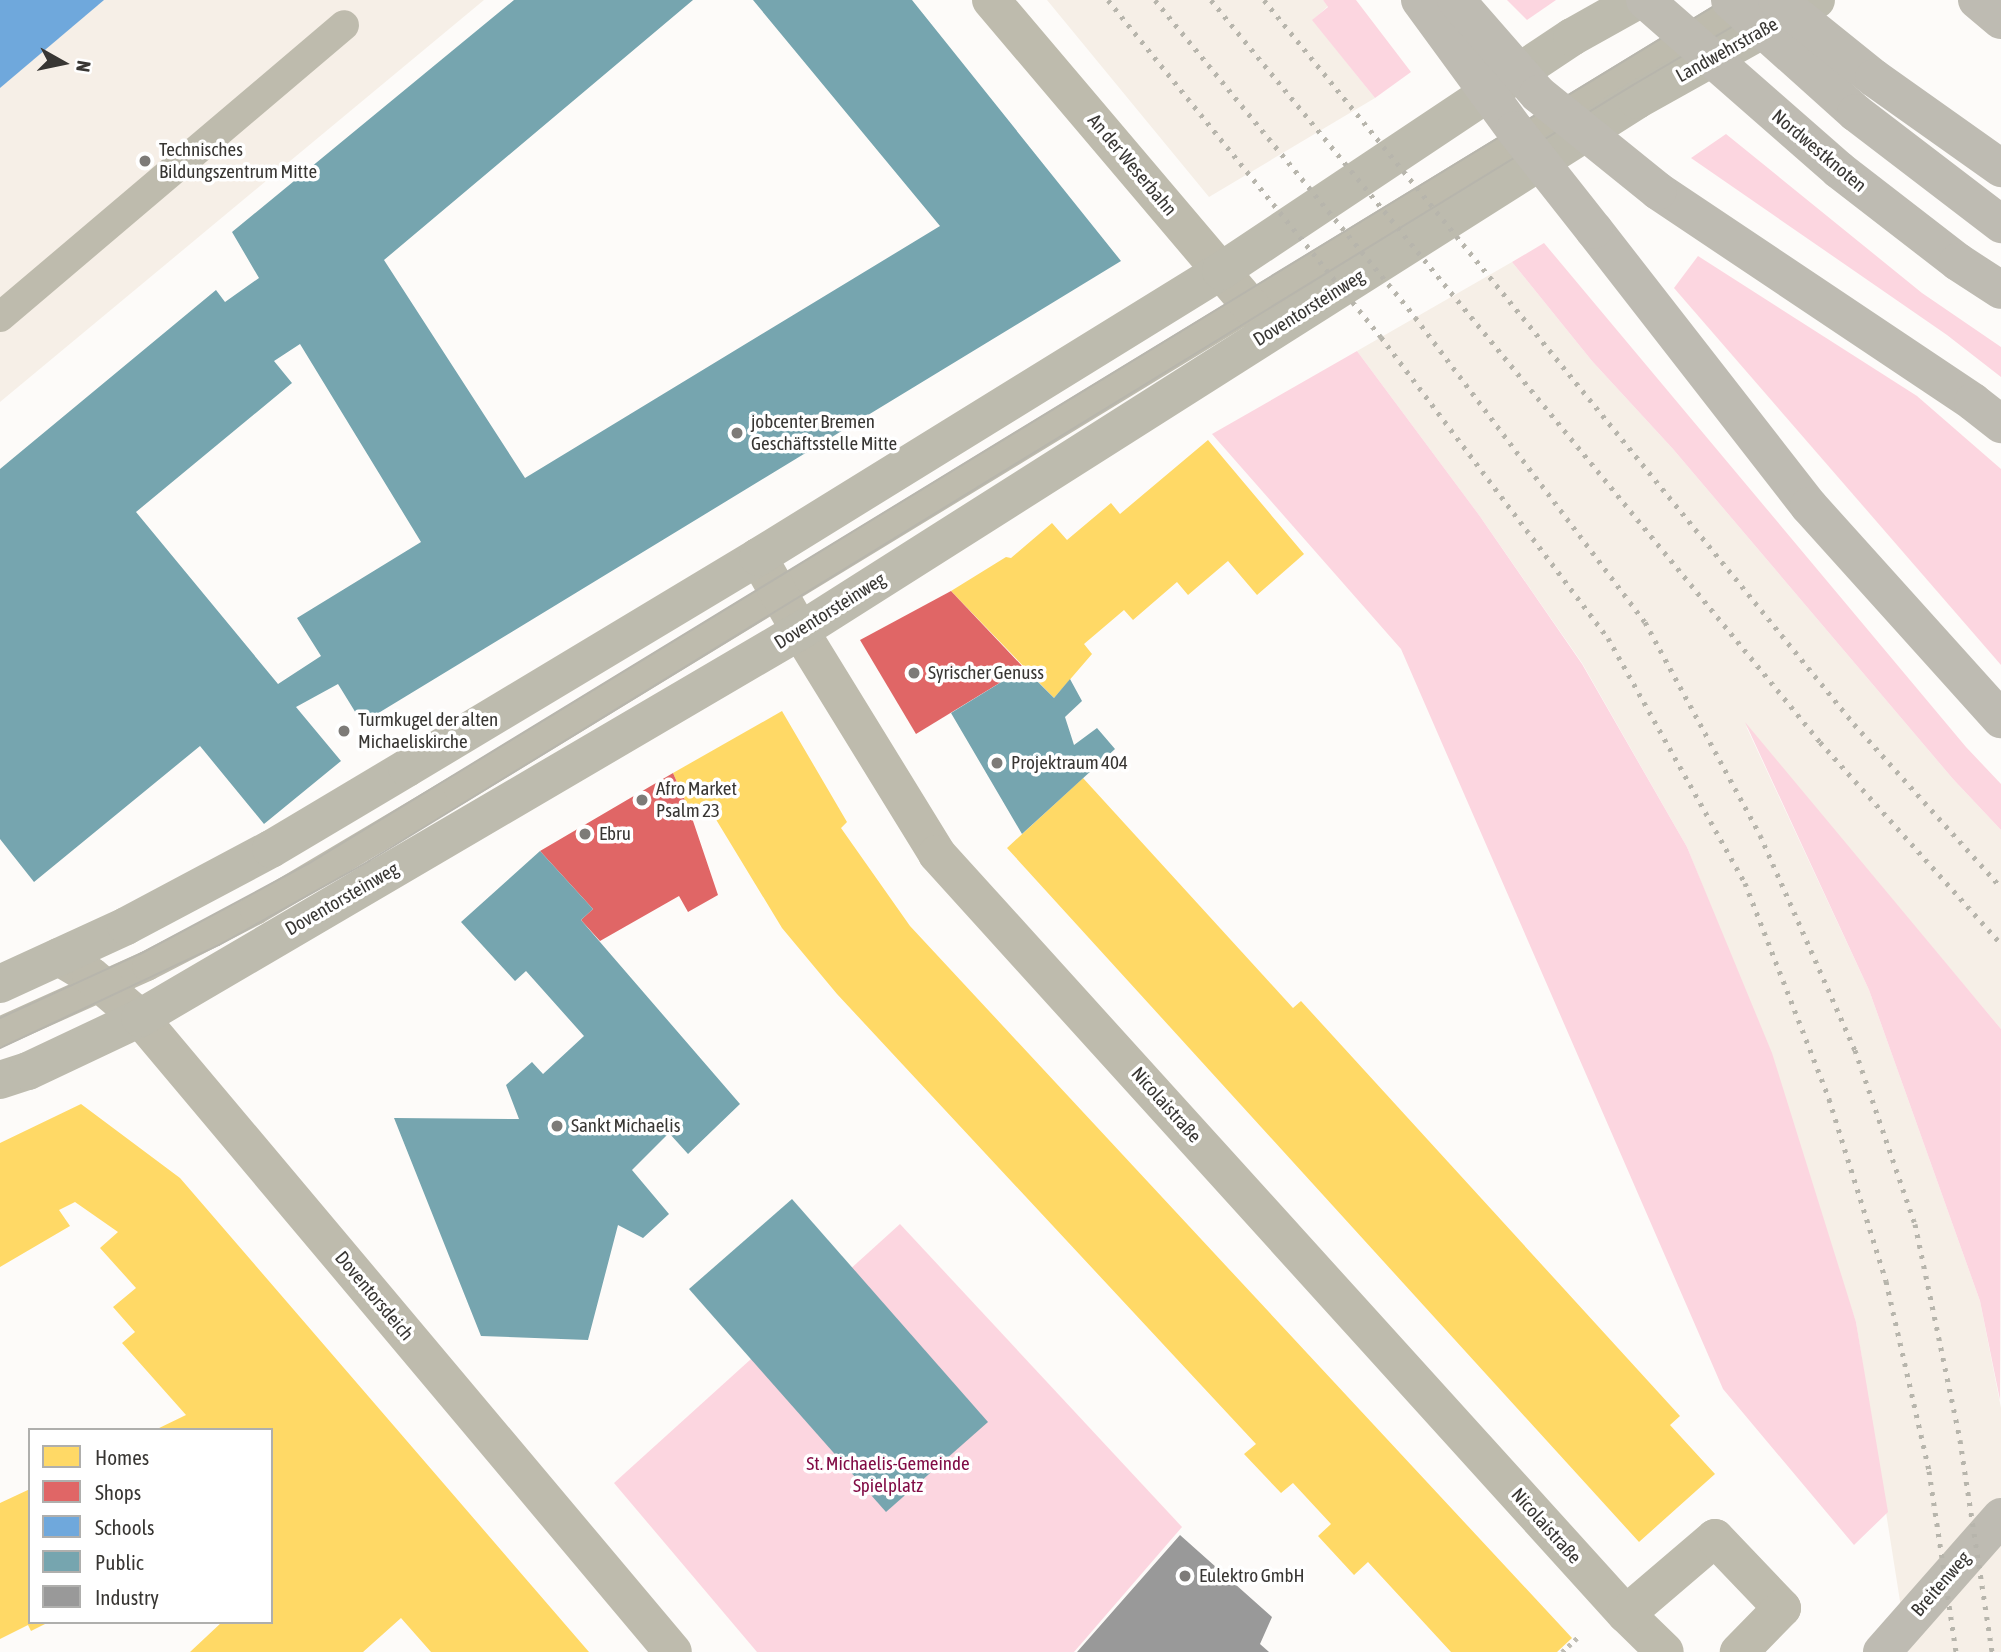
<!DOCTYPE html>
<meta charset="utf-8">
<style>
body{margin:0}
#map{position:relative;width:2001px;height:1652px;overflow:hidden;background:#fdfbf9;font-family:"Asap Condensed",sans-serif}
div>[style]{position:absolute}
.built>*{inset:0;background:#f6efe7}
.green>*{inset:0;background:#fcd6e0}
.homes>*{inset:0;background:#ffd966}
.shops>*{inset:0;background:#e06666}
.schools>*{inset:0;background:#6fa8dc}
.public>*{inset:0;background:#76a5af}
.industry>*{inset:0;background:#999}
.path>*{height:4.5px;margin-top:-2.25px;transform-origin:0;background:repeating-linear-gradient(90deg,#bebcb3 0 3.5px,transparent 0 8.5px)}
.lane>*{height:30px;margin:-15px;padding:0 15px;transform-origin:15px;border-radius:15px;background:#bebbad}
.street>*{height:38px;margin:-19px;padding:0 19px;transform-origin:19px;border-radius:19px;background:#bebbad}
.secondary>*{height:38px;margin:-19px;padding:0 19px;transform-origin:19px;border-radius:19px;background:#bdbbae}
.highway>*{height:38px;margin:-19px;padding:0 19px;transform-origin:19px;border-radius:19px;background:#bebbb2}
.tram>*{height:2px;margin:-1px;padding:0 1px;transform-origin:1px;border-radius:1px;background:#b7b5ac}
.rail>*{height:5px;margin-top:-2.5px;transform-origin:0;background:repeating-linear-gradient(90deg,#b7b5ac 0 3.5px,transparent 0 10.5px)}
.highway-bridge>*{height:38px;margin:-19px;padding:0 19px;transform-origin:19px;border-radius:19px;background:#bebbb2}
.dots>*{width:19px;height:19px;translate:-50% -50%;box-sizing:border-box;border:4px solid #fff;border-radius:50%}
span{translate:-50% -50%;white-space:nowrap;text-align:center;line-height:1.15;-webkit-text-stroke:7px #fff;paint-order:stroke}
.street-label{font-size:19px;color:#383633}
.poi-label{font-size:19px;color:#383633}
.left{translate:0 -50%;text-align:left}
.park-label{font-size:19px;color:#820d46}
.legend{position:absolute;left:28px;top:1428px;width:245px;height:196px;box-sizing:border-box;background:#fff;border:2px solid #afafad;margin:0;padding:9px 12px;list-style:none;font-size:21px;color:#383633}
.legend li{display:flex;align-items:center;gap:14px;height:35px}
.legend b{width:35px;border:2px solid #afafad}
.north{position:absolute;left:28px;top:28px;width:70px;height:70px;-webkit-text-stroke:5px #fff;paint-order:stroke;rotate:99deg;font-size:19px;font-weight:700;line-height:28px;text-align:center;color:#383633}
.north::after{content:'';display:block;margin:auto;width:24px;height:32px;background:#383633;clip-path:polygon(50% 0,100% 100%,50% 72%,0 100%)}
</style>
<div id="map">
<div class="built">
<i style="clip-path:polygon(0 0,484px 0,0 402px)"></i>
<i style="clip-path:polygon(1047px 0,1323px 0,1328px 6px,1313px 20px,1375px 98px,1209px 197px)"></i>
<i style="clip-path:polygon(1512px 262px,1592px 361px,1673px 449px,1953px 779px,2001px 830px,2001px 1029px,1746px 726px,1869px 990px,1980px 1301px,2001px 1408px,2001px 1652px,1908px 1652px,1856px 1322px,1726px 944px,1687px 847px,1582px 663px,1479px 515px,1357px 351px)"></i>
</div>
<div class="green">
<i style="clip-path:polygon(1323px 0,1356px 0,1411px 72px,1375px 98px,1312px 20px,1328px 7px)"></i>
<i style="clip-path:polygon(1507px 0,1556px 0,1527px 20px)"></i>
<i style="clip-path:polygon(1726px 134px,1922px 293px,2001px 347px,2001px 377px,1947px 335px,1691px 158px)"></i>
<i style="clip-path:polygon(1544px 243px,1966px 747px,2001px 784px,2001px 830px,1953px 779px,1673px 449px,1592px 361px,1512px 262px)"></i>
<i style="clip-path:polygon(1698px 256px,1917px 396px,2001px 469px,2001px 665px,1674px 288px)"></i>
<i style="clip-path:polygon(1357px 351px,1479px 515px,1582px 664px,1687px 847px,1772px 1053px,1856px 1322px,1888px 1512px,1854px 1545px,1723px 1389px,1401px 649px,1212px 434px)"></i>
<i style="clip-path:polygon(1745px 722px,2001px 1029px,2000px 1400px,1980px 1301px,1869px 990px)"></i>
<i style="clip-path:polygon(900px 1224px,1182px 1527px,1074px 1652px,757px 1652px,614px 1483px)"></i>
</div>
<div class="homes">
<i style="clip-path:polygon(1208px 440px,1304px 554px,1257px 595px,1228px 561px,1188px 595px,1177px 582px,1133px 620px,1124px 610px,1084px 644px,1092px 654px,1054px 698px,951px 591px,1006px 557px,1011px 558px,1052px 523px,1067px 540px,1111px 503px,1120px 514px)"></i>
<i style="clip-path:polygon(782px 711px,847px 822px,841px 828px,910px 926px,1572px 1638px,1557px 1652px,1451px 1652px,1368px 1562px,1354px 1575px,1318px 1536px,1331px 1524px,1293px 1483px,1281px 1493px,1244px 1454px,1256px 1444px,837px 994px,782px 928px,706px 803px,690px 812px,673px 773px)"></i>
<i style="clip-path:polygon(1083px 778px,1293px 1008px,1301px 1001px,1680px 1416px,1670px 1425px,1715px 1474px,1639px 1542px,1007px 848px)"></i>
<i style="clip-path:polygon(81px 1104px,180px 1178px,589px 1652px,431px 1652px,401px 1618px,363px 1652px,190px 1652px,222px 1622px,271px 1622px,271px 1430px,155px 1430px,186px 1415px,122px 1343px,135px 1332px,113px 1307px,136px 1288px,100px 1248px,118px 1232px,75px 1202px,59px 1210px,70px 1226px,0 1267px,0 1143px)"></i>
<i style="clip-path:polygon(30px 1489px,30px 1622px,49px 1622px,31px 1631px,28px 1625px,0 1639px,0 1503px)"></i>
</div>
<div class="shops">
<i style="clip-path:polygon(951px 591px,1024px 668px,916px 734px,860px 640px)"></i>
<i style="clip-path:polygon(673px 773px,690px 812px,718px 895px,688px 912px,679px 896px,600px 941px,581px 920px,593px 909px,540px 851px)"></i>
</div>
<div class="schools">
<i style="clip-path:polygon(0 0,104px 0,0 88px)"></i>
</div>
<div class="public">
<i style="clip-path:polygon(evenodd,514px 0,693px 0,384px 260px,525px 478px,940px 226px,753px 0,912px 0,1121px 261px,362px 723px,338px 684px,296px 707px,341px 761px,264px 824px,200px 746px,34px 882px,0 839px,0 469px,216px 290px,225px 302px,259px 278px,232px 232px,514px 0,300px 344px,421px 542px,297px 618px,321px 656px,278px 684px,136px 512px,292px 383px,274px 361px,300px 344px)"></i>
<i style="clip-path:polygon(1024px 668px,1054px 698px,1070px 679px,1082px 701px,1065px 717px,1074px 745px,1097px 728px,1115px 749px,1022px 834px,951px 713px)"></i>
<i style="clip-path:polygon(540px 851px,593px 909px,581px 920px,740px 1104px,688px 1154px,669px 1133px,632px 1170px,669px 1214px,643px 1238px,618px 1225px,588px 1340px,481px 1336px,394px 1118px,519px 1119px,506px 1085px,532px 1062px,543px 1074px,584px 1036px,526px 971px,515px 981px,461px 922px)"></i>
<i style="clip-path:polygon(792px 1199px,988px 1422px,886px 1512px,689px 1289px)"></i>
</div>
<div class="industry">
<i style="clip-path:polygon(1180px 1535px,1272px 1617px,1260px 1644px,1269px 1652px,1077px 1652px)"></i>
</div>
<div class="path">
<i style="left:1562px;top:1652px;width:23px;rotate:-43deg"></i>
</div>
<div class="lane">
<i style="left:0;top:317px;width:451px;rotate:-40.3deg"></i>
<i style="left:0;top:1032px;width:161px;rotate:-24.2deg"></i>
<i style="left:147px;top:966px;width:122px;rotate:-27.4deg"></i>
<i style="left:255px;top:910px;width:237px;rotate:-30.7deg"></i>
<i style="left:459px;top:789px;width:1514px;rotate:-31.41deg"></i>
</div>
<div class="street">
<i style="left:991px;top:0;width:434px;rotate:49.7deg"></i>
<i style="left:758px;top:557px;width:85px;rotate:60.4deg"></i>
<i style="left:800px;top:631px;width:262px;rotate:58.4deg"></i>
<i style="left:937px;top:854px;width:1026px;rotate:47.81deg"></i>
<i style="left:1626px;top:1614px;width:54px;rotate:44.3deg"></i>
<i style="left:59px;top:957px;width:37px;rotate:31deg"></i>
<i style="left:91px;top:976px;width:65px;rotate:40.6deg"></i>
<i style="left:140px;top:1018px;width:828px;rotate:49.95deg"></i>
<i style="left:1626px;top:1614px;width:117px;rotate:-40.5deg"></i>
<i style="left:1715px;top:1538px;width:97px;rotate:46.3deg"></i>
<i style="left:1782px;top:1608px;width:62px;rotate:134.3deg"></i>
</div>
<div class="secondary">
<i style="left:0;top:984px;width:139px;rotate:-24.7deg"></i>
<i style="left:126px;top:926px;width:164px;rotate:-28deg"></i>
<i style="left:271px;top:849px;width:158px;rotate:-30.8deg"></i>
<i style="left:407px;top:768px;width:410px;rotate:-31deg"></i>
<i style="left:758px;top:557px;width:544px;rotate:-31.7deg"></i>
<i style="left:1221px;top:271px;width:422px;rotate:-33.7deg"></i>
<i style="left:1572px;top:37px;width:76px;rotate:-29.3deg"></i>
<i style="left:0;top:1080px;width:29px;rotate:-18deg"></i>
<i style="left:28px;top:1071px;width:124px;rotate:-25.3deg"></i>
<i style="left:140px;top:1018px;width:765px;rotate:-30.39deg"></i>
<i style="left:800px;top:631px;width:991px;rotate:-32.39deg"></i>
<i style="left:1637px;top:100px;width:205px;rotate:-29.2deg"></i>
</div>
<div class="highway">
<i style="left:1977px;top:0;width:31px;rotate:40deg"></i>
<i style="left:1658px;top:191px;width:379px;rotate:33.8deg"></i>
<i style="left:1973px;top:402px;width:36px;rotate:38deg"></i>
<i style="left:1594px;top:230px;width:350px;rotate:52.1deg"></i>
<i style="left:1809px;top:506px;width:287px;rotate:48deg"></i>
<i style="left:1882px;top:1652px;width:180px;rotate:-48.6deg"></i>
</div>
<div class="tram">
<i style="left:0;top:1018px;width:154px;rotate:-24.6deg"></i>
<i style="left:140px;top:954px;width:191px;rotate:-28.2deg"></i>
<i style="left:308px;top:864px;width:1659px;rotate:-31.39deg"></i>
<i style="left:0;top:1048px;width:242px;rotate:-25.2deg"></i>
<i style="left:219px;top:945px;width:172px;rotate:-29.2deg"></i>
<i style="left:369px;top:861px;width:1483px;rotate:-31.55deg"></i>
<i style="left:1633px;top:85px;width:168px;rotate:-30.4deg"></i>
</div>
<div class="rail">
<i style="left:1108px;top:0;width:434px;rotate:51deg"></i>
<i style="left:1381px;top:337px;width:377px;rotate:53deg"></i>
<i style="left:1608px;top:638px;width:281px;rotate:60.8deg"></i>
<i style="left:1745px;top:883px;width:232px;rotate:68.7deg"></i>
<i style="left:1829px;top:1099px;width:191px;rotate:72.6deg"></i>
<i style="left:1886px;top:1281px;width:195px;rotate:77.2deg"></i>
<i style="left:1929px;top:1471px;width:183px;rotate:81.5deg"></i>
<i style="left:1155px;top:0;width:410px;rotate:50.6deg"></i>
<i style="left:1415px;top:317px;width:382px;rotate:53deg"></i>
<i style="left:1645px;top:622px;width:242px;rotate:61.6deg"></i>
<i style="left:1760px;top:835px;width:235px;rotate:66.2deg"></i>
<i style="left:1855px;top:1050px;width:184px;rotate:71deg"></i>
<i style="left:1915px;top:1224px;width:221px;rotate:78.2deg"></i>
<i style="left:1960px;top:1440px;width:214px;rotate:81.4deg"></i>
<i style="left:1211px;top:0;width:960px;rotate:50.62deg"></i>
<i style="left:1820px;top:742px;width:271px;rotate:48.1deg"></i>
<i style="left:1264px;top:0;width:934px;rotate:50.82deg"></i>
<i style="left:1854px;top:724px;width:219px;rotate:48deg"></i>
</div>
<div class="highway-bridge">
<i style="left:1420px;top:0;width:161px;rotate:53.8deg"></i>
<i style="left:1515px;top:130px;width:127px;rotate:51.7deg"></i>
<i style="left:1456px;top:0;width:125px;rotate:48.9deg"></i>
<i style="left:1538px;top:94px;width:154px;rotate:38.9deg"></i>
<i style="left:1645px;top:0;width:258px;rotate:41.2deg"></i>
<i style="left:1839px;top:170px;width:150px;rotate:37.7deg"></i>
<i style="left:1958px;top:262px;width:51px;rotate:33.1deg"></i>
<i style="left:1730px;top:0;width:169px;rotate:41.9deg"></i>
<i style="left:1856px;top:113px;width:183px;rotate:37.4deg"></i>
<i style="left:1777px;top:0;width:124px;rotate:38.8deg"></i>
<i style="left:1874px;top:78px;width:156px;rotate:35.3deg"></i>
</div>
<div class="dots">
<i style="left:145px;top:161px;background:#7d7b78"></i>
<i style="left:737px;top:433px;background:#7d7b78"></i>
<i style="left:914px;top:673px;background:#7d7b78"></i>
<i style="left:344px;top:731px;background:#7d7b78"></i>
<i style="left:997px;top:763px;background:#7d7b78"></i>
<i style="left:642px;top:800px;background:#7d7b78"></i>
<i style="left:585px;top:834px;background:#7d7b78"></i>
<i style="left:557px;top:1126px;background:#7d7b78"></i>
<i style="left:1185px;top:1576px;background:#7d7b78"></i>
</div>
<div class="street-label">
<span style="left:1727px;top:50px;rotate:-29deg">Landwehrstraße</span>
<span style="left:1819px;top:151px;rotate:40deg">Nordwestknoten</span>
<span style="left:1132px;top:165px;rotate:50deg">An der Weserbahn</span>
<span style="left:1309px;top:308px;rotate:-32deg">Doventorsteinweg</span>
<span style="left:830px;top:611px;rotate:-32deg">Doventorsteinweg</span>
<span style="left:342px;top:899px;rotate:-30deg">Doventorsteinweg</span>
<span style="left:1166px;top:1105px;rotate:48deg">Nicolaistraße</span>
<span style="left:374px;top:1296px;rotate:50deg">Doventorsdeich</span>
<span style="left:1546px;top:1526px;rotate:48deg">Nicolaistraße</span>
<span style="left:1941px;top:1584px;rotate:-49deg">Breitenweg</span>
</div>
<div class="poi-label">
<span class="left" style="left:159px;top:161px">Technisches<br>Bildungszentrum Mitte</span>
<span class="left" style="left:751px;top:433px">jobcenter Bremen<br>Geschäftsstelle Mitte</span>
<span class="left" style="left:928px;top:673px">Syrischer Genuss</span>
<span class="left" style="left:358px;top:731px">Turmkugel der alten<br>Michaeliskirche</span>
<span class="left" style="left:1011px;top:763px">Projektraum 404</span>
<span class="left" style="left:656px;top:800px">Afro Market<br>Psalm 23</span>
<span class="left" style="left:599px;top:834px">Ebru</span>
<span class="left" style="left:571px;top:1126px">Sankt Michaelis</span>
<span class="left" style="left:1199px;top:1576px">Eulektro GmbH</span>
</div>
<div class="park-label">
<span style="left:888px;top:1475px">St. Michaelis-Gemeinde<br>Spielplatz</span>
</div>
<ul class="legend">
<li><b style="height:19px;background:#ffd966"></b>Homes</li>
<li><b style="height:19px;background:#e06666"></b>Shops</li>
<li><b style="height:19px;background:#6fa8dc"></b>Schools</li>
<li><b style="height:19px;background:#76a5af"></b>Public</li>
<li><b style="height:19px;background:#999"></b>Industry</li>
</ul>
<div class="north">N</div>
</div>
